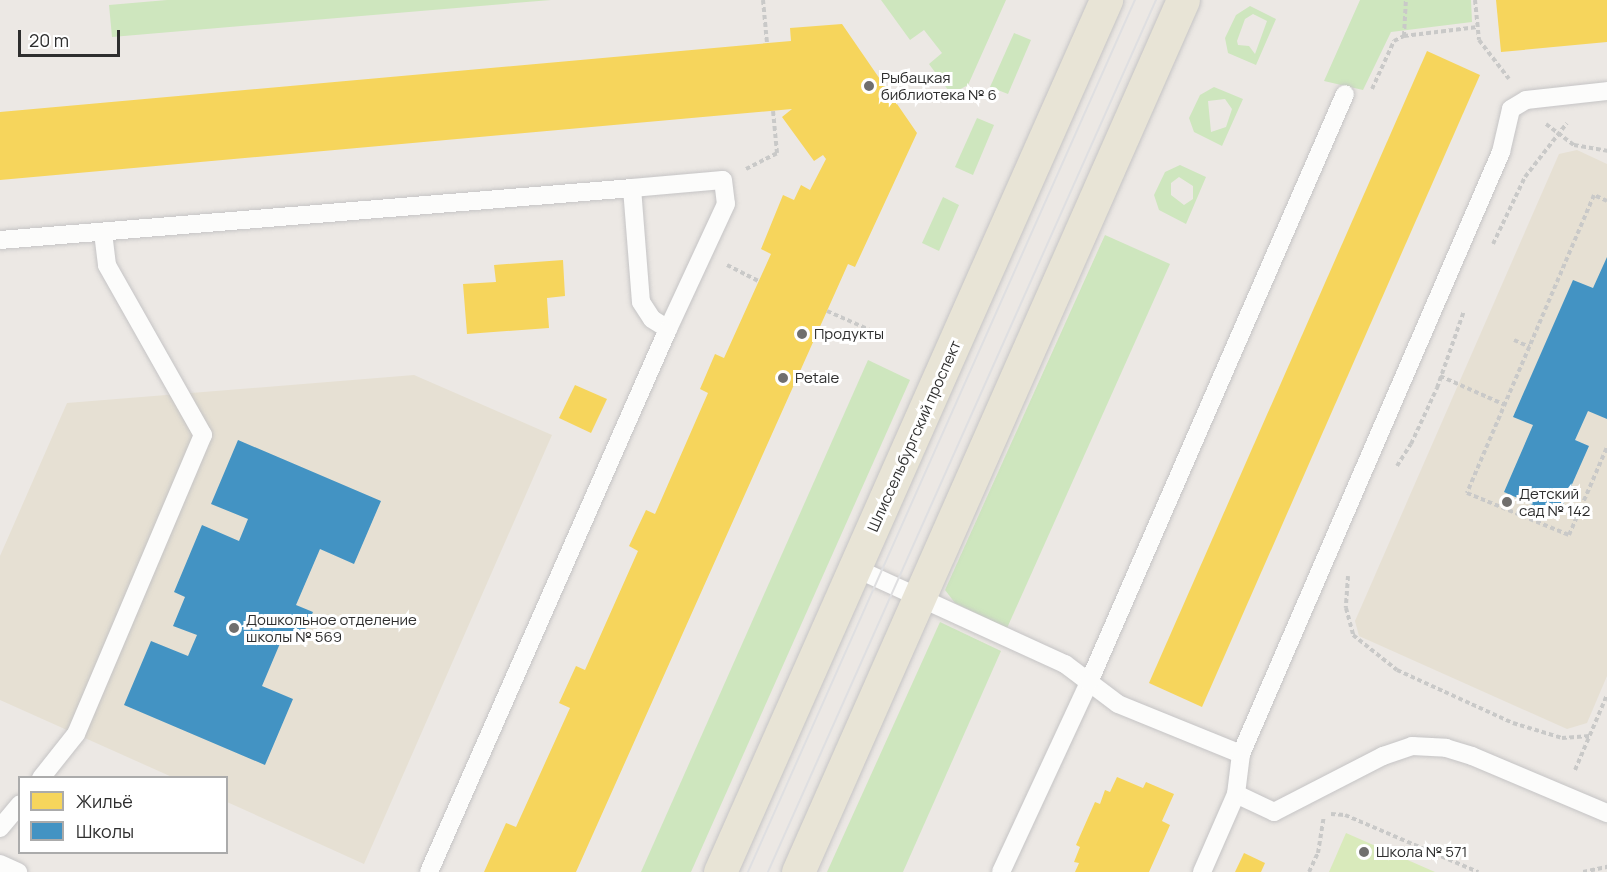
<!DOCTYPE html>
<meta charset="utf-8">
<style>
body{margin:0}
#map{position:relative;width:1607px;height:872px;overflow:hidden;background:#ece8e4;font-family:Manrope,sans-serif}
div>[style]{position:absolute}
.education>*{inset:0;background:#e6e0d3}
.green>*{inset:0;background:#cee6be}
.pitch>*{inset:0;background:#d9eabb}
.homes>*{inset:0;background:#f6d55c}
.schools>*{inset:0;background:#4393c3}
.path>*{height:4px;margin-top:-2px;transform-origin:0;background:repeating-linear-gradient(90deg,#c9c9c8 0 4.5px,transparent 0 7.5px)}
.roads{filter:drop-shadow(0 0 2px #c5c4c5) drop-shadow(0 0 2px #c5c4c5)}
.service>*{height:18px;margin:-9px;padding:0 9px;transform-origin:9px;border-radius:9px;background:#fcfcfb}
.primary>*{height:33px;margin:-16.5px;padding:0 16.5px;transform-origin:16.5px;border-radius:16.5px;background:#e8e4d6}
.tram>*{height:1.5px;margin:-0.75px;padding:0 0.75px;transform-origin:0.75px;border-radius:0.75px;background:#dfdfe1}
.dots>*{width:16px;height:16px;translate:-50% -50%;box-sizing:border-box;border:3px solid #fff;border-radius:50%}
span{translate:-50% -50%;white-space:nowrap;text-align:center;line-height:1.15;-webkit-text-stroke:6px #fff;paint-order:stroke}
.poi-label{font-size:15px;color:#2e2e2e}
.left{translate:0 -50%;text-align:left}
.street-label{font-size:15px;color:#2e2e2e}
.legend{position:absolute;left:18px;top:776px;width:210px;height:78px;box-sizing:border-box;background:#fff;border:2px solid #ababab;margin:0;padding:8px 10px;list-style:none;font-size:18px;color:#2e2e2e}
.legend li{display:flex;align-items:center;gap:12px;height:30px}
.legend b{width:30px;border:2px solid #ababab}
.scale{position:absolute;left:18px;top:30px;width:102px;height:27px;box-sizing:border-box;border:3px solid #2e2e2e;border-top:0;padding-left:8px;font-size:18px;line-height:21px;white-space:nowrap;color:#2e2e2e;-webkit-text-stroke:4px #fff;paint-order:stroke}
</style>
<div id="map">
<div class="education">
<i style="clip-path:polygon(1577px 150px,1607px 164px,1607px 676px,1587px 723px,1567px 729px,1359px 636px,1355px 621px,1559px 154px)"></i>
<i style="clip-path:polygon(414px 375px,552px 435px,364px 864px,227px 802px,226px 778px,172px 777px,0 700px,0 556px,67px 403px)"></i>
</div>
<div class="green">
<i style="clip-path:polygon(167px 0,551px 0,112px 37px,109px 5px)"></i>
<i style="clip-path:polygon(881px 0,1006px 0,968px 85px,951px 94px,929px 64px,942px 53px,924px 30px,910px 40px)"></i>
<i style="clip-path:polygon(1360px 0,1471px 0,1472px 22px,1391px 32px,1363px 90px,1324px 81px)"></i>
<i style="clip-path:polygon(evenodd,1250px 6px,1276px 19px,1256px 65px,1228px 53px,1225px 38px,1236px 15px,1250px 6px,1253px 14px,1267px 21px,1255px 54px,1249px 46px,1238px 45px,1237px 41px,1245px 19px,1253px 14px)"></i>
<i style="clip-path:polygon(1014px 33px,1031px 40px,1008px 94px,990px 87px)"></i>
<i style="clip-path:polygon(evenodd,1214px 87px,1243px 99px,1222px 146px,1194px 132px,1189px 118px,1200px 95px,1214px 87px,1225px 99px,1232px 109px,1226px 127px,1211px 132px,1208px 101px,1225px 99px)"></i>
<i style="clip-path:polygon(977px 118px,994px 125px,973px 175px,955px 167px)"></i>
<i style="clip-path:polygon(evenodd,1180px 165px,1206px 177px,1186px 224px,1159px 210px,1154px 195px,1165px 172px,1180px 165px,1179px 177px,1193px 186px,1193px 199px,1184px 205px,1171px 195px,1171px 183px,1179px 177px)"></i>
<i style="clip-path:polygon(943px 197px,959px 205px,939px 251px,922px 243px)"></i>
<i style="clip-path:polygon(1105px 235px,1170px 264px,1007px 628px,955px 603px,945px 590px)"></i>
<i style="clip-path:polygon(868px 360px,910px 380px,691px 872px,641px 872px)"></i>
<i style="clip-path:polygon(940px 622px,1001px 651px,903px 872px,827px 872px)"></i>
</div>
<div class="pitch">
<i style="clip-path:polygon(1346px 833px,1435px 872px,1329px 872px)"></i>
</div>
<div class="homes">
<i style="clip-path:polygon(1496px 0,1607px 0,1607px 42px,1501px 52px)"></i>
<i style="clip-path:polygon(842px 24px,917px 133px,855px 267px,848px 264px,576px 872px,484px 872px,506px 823px,516px 827px,570px 708px,559px 703px,576px 666px,585px 670px,638px 551px,629px 546px,646px 510px,655px 514px,708px 393px,700px 389px,715px 354px,724px 358px,771px 254px,761px 249px,783px 195px,794px 200px,801px 185px,810px 190px,826px 159px,823px 155px,814px 161px,782px 117px,792px 109px,0 180px,0 112px,791px 41px,790px 28px)"></i>
<i style="clip-path:polygon(1427px 51px,1480px 75px,1202px 707px,1149px 683px)"></i>
<i style="clip-path:polygon(563px 260px,565px 296px,547px 298px,549px 328px,467px 334px,463px 284px,496px 282px,494px 265px)"></i>
<i style="clip-path:polygon(575px 385px,607px 399px,591px 433px,559px 418px)"></i>
<i style="clip-path:polygon(1117px 777px,1143px 788px,1146px 782px,1174px 794px,1162px 821px,1170px 825px,1149px 872px,1075px 872px,1079px 863px,1074px 862px,1080px 847px,1076px 845px,1095px 802px,1100px 804px,1105px 790px,1110px 792px)"></i>
<i style="clip-path:polygon(1244px 853px,1265px 863px,1261px 872px,1235px 872px)"></i>
</div>
<div class="schools">
<i style="clip-path:polygon(1607px 257px,1607px 419px,1588px 411px,1575px 440px,1589px 446px,1558px 516px,1504px 492px,1533px 425px,1513px 417px,1573px 280px,1593px 288px)"></i>
<i style="clip-path:polygon(238px 440px,381px 501px,354px 564px,320px 549px,296px 605px,313px 612px,300px 641px,284px 634px,262px 686px,293px 699px,265px 765px,124px 705px,151px 641px,188px 656px,197px 635px,173px 626px,185px 597px,174px 592px,202px 525px,239px 541px,248px 519px,211px 504px)"></i>
</div>
<div class="path">
<i style="left:763px;top:0;width:43px;rotate:84.7deg"></i>
<i style="left:1475px;top:0;width:40px;rotate:84.3deg"></i>
<i style="left:1479px;top:40px;width:49px;rotate:52.4deg"></i>
<i style="left:1404px;top:36px;width:36px;rotate:-87deg"></i>
<i style="left:1372px;top:89px;width:53px;rotate:-65.4deg"></i>
<i style="left:1394px;top:41px;width:11px;rotate:-27deg"></i>
<i style="left:1404px;top:36px;width:74px;rotate:-7deg"></i>
<i style="left:1546px;top:124px;width:35px;rotate:37deg"></i>
<i style="left:1574px;top:145px;width:34px;rotate:10deg"></i>
<i style="left:746px;top:169px;width:35px;rotate:-27deg"></i>
<i style="left:777px;top:153px;width:42px;rotate:-95.4deg"></i>
<i style="left:1607px;top:201px;width:14px;rotate:-155deg"></i>
<i style="left:1594px;top:195px;width:324px;rotate:113.1deg"></i>
<i style="left:1467px;top:493px;width:110px;rotate:22.4deg"></i>
<i style="left:1569px;top:535px;width:96px;rotate:-66.6deg"></i>
<i style="left:1493px;top:244px;width:74px;rotate:-64.5deg"></i>
<i style="left:1525px;top:177px;width:68px;rotate:-52.1deg"></i>
<i style="left:727px;top:265px;width:36px;rotate:27deg"></i>
<i style="left:827px;top:311px;width:47px;rotate:23.8deg"></i>
<i style="left:1514px;top:340px;width:17px;rotate:24deg"></i>
<i style="left:1440px;top:376px;width:71px;rotate:24deg"></i>
<i style="left:1397px;top:466px;width:26px;rotate:-58deg"></i>
<i style="left:1411px;top:444px;width:62px;rotate:-65.1deg"></i>
<i style="left:1437px;top:388px;width:82px;rotate:-70.7deg"></i>
<i style="left:1348px;top:576px;width:32px;rotate:94deg"></i>
<i style="left:1346px;top:608px;width:28px;rotate:75deg"></i>
<i style="left:1353px;top:635px;width:56px;rotate:38.5deg"></i>
<i style="left:1397px;top:670px;width:128px;rotate:24.6deg"></i>
<i style="left:1513px;top:723px;width:51px;rotate:17deg"></i>
<i style="left:1562px;top:738px;width:28px;rotate:-4deg"></i>
<i style="left:1575px;top:770px;width:82px;rotate:-66.9deg"></i>
<i style="left:1331px;top:814px;width:14px;rotate:4deg"></i>
<i style="left:1345px;top:815px;width:145px;rotate:23.2deg"></i>
<i style="left:1309px;top:872px;width:21px;rotate:-65deg"></i>
<i style="left:1318px;top:853px;width:36px;rotate:-81deg"></i>
<i style="left:1583px;top:872px;width:25px;rotate:-12deg"></i>
</div>
<div class="roads">
<div class="service">
<i style="left:632px;top:188px;width:91px;rotate:-5deg"></i>
<i style="left:723px;top:180px;width:24px;rotate:83deg"></i>
<i style="left:726px;top:204px;width:138px;rotate:114.9deg"></i>
<i style="left:0;top:240px;width:634px;rotate:-4.7deg"></i>
<i style="left:632px;top:188px;width:114px;rotate:85.5deg"></i>
<i style="left:641px;top:302px;width:20px;rotate:57deg"></i>
<i style="left:652px;top:319px;width:19px;rotate:32deg"></i>
<i style="left:668px;top:329px;width:593px;rotate:113.76deg"></i>
<i style="left:855px;top:568px;width:231px;rotate:24.6deg"></i>
<i style="left:1065px;top:664px;width:66px;rotate:37deg"></i>
<i style="left:1118px;top:704px;width:133px;rotate:22.1deg"></i>
<i style="left:41px;top:778px;width:56px;rotate:-51.5deg"></i>
<i style="left:76px;top:734px;width:325px;rotate:-67deg"></i>
<i style="left:203px;top:435px;width:195px;rotate:-119.5deg"></i>
<i style="left:107px;top:265px;width:33px;rotate:-97deg"></i>
<i style="left:1236px;top:794px;width:42px;rotate:25.3deg"></i>
<i style="left:1274px;top:812px;width:123px;rotate:-27.2deg"></i>
<i style="left:1383px;top:756px;width:31px;rotate:-19deg"></i>
<i style="left:1412px;top:746px;width:34px;rotate:3deg"></i>
<i style="left:1446px;top:748px;width:27px;rotate:17deg"></i>
<i style="left:1472px;top:756px;width:147px;rotate:22.9deg"></i>
<i style="left:0;top:828px;width:31px;rotate:-50deg"></i>
<i style="left:0;top:864px;width:20px;rotate:24deg"></i>
<i style="left:1001px;top:872px;width:209px;rotate:-65.1deg"></i>
<i style="left:1089px;top:682px;width:641px;rotate:-66.47deg"></i>
<i style="left:1202px;top:872px;width:85px;rotate:-66.4deg"></i>
<i style="left:1236px;top:794px;width:40px;rotate:-82.9deg"></i>
<i style="left:1241px;top:754px;width:656px;rotate:-66.64deg"></i>
<i style="left:1501px;top:152px;width:44px;rotate:-76.9deg"></i>
<i style="left:1511px;top:109px;width:17px;rotate:-31deg"></i>
<i style="left:1526px;top:100px;width:81px;rotate:-6.3deg"></i>
</div>
<div class="primary">
<i style="left:720px;top:872px;width:954px;rotate:-66.12deg"></i>
<i style="left:798px;top:872px;width:953px;rotate:-66.18deg"></i>
</div>
</div>
<div class="tram">
<i style="left:748px;top:872px;width:954px;rotate:-66.07deg"></i>
<i style="left:768px;top:872px;width:954px;rotate:-66.01deg"></i>
</div>
<div class="dots">
<i style="left:869px;top:86px;background:#706f6e"></i>
<i style="left:802px;top:334px;background:#706f6e"></i>
<i style="left:783px;top:378px;background:#706f6e"></i>
<i style="left:1507px;top:502px;background:#706f6e"></i>
<i style="left:234px;top:628px;background:#706f6e"></i>
<i style="left:1364px;top:852px;background:#706f6e"></i>
</div>
<div class="poi-label">
<span class="left" style="left:881px;top:86px">Рыбацкая<br>библиотека № 6</span>
<span class="left" style="left:814px;top:334px">Продукты</span>
<span class="left" style="left:795px;top:378px">Petale</span>
<span class="left" style="left:1519px;top:502px">Детский<br>сад № 142</span>
<span class="left" style="left:246px;top:628px">Дошкольное отделение<br>школы № 569</span>
<span class="left" style="left:1376px;top:852px">Школа № 571</span>
</div>
<div class="street-label">
<span style="left:914px;top:436px;rotate:-66deg">Шлиссельбургский проспект</span>
</div>
<ul class="legend">
<li><b style="height:16px;background:#f6d55c"></b>Жильё</li>
<li><b style="height:16px;background:#4393c3"></b>Школы</li>
</ul>
<div class="scale">20 m</div>
</div>
